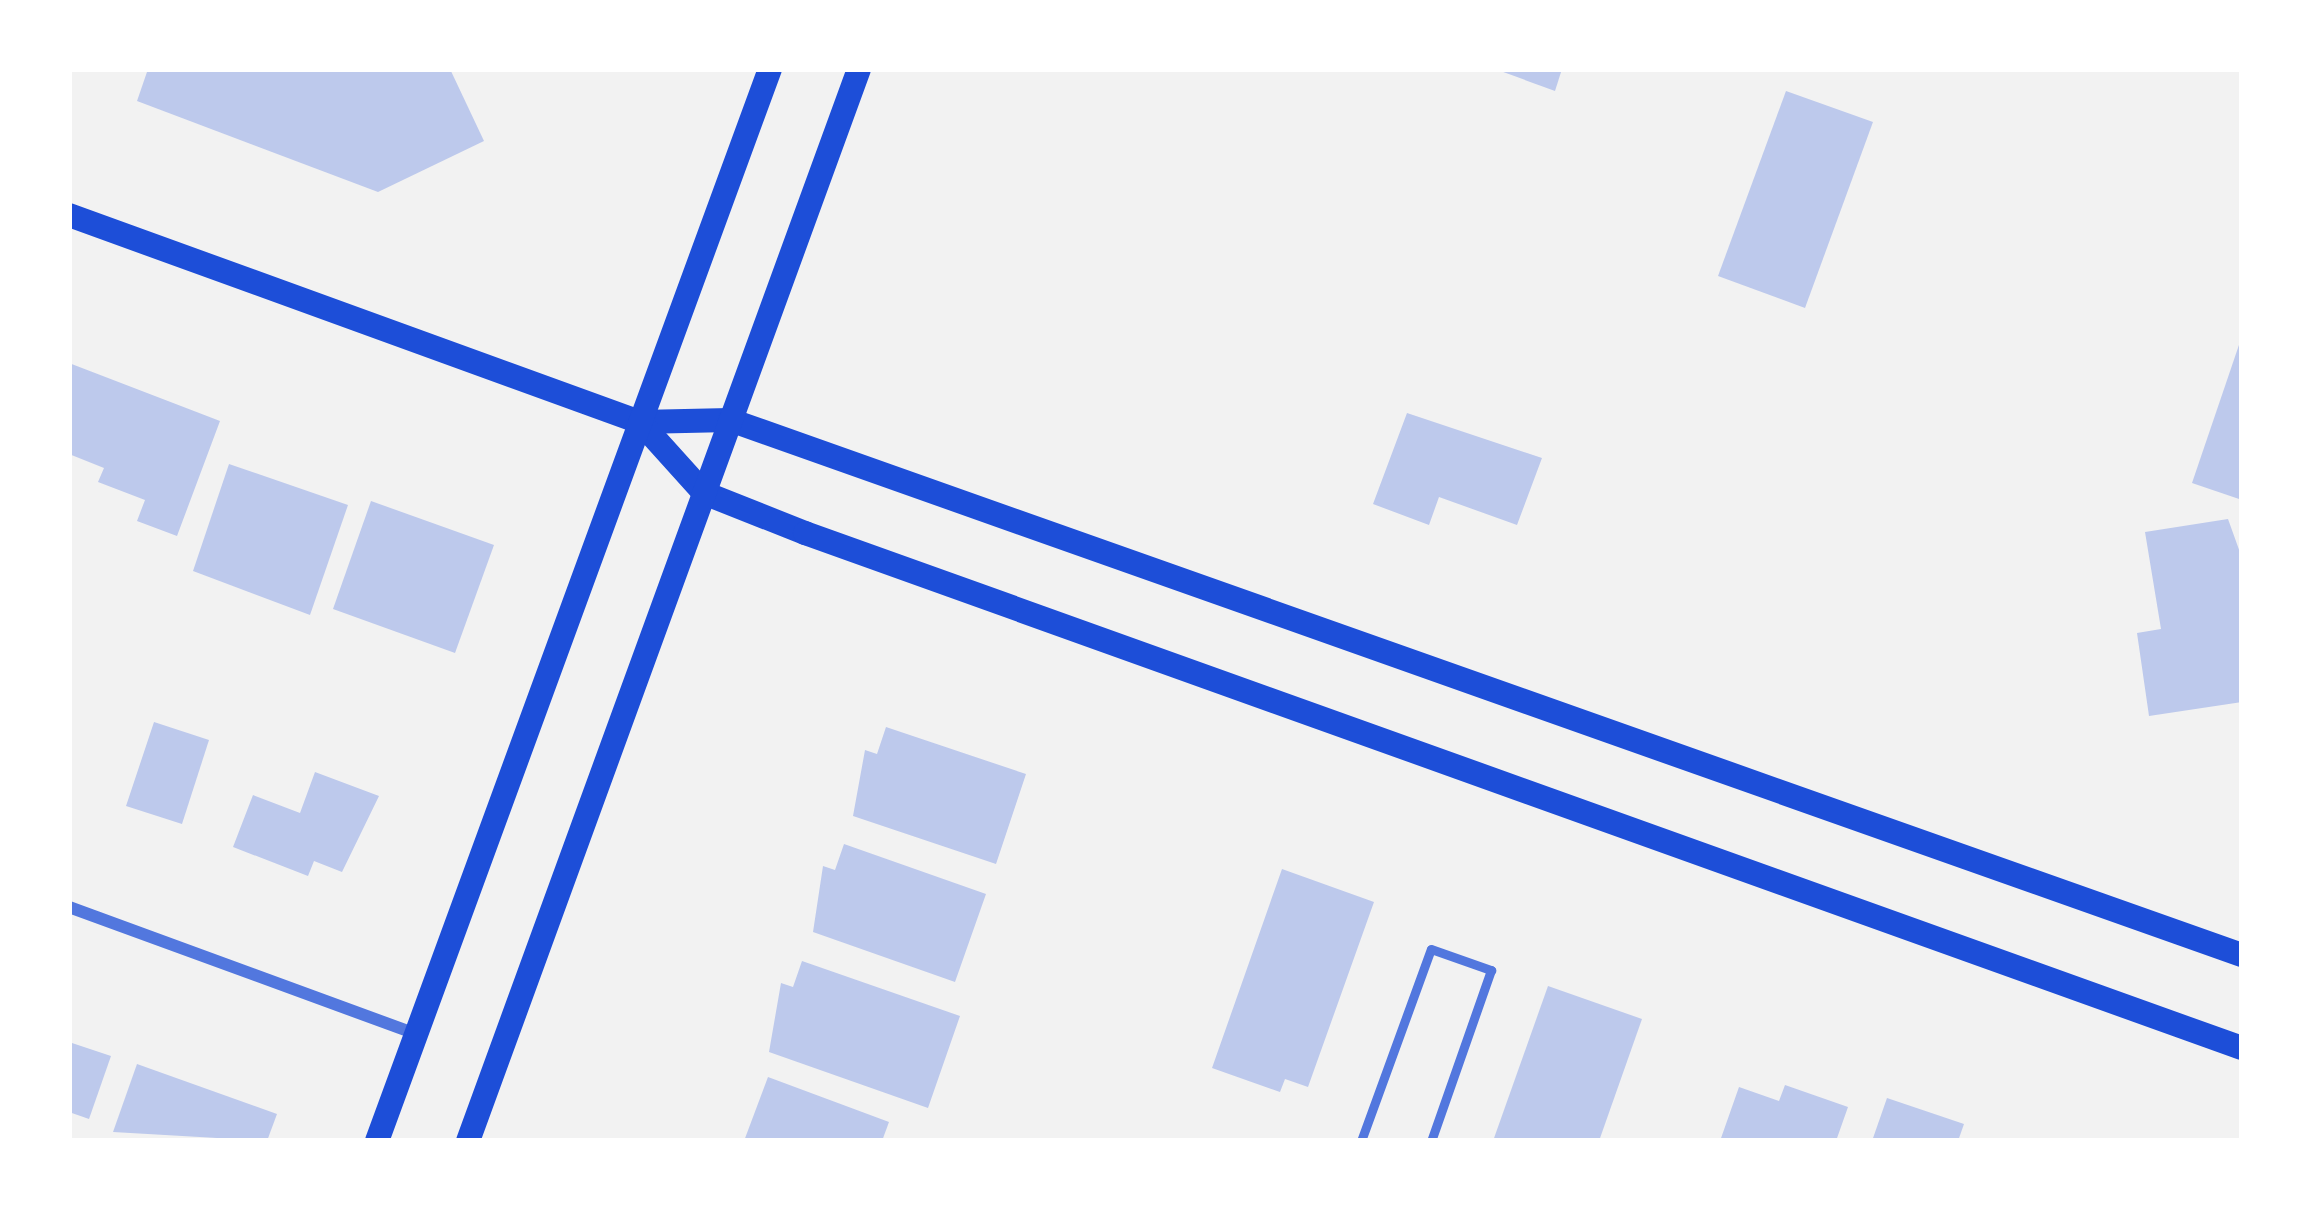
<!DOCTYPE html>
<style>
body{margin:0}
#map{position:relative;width:2311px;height:1210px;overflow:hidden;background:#f2f2f2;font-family:Helvetica,sans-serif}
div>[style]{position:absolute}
.building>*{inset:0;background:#bdc9ec}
.service>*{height:9px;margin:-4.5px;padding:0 4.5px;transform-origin:4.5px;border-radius:4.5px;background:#5277de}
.minor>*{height:12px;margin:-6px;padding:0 6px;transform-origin:6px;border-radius:6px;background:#5277de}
.secondary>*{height:24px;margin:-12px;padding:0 12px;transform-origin:12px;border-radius:12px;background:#1d4ed8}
span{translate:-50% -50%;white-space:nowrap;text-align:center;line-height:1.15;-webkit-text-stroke:9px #fff;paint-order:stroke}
.frame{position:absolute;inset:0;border:72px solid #fff;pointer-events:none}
</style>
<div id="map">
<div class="building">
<i style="clip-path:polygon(148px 69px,450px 69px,484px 141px,378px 192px,137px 101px)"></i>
<i style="clip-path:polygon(1495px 69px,1562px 69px,1555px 91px)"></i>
<i style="clip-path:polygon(1786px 91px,1873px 122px,1805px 308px,1718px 276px)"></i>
<i style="clip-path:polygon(2241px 339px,2242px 339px,2242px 500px,2192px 483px)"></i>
<i style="clip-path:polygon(69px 363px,220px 421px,177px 536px,137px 521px,145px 500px,98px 482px,104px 468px,69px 454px)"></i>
<i style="clip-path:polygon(1407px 413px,1542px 458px,1517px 525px,1439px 497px,1429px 525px,1373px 504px)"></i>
<i style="clip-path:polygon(229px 464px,348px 505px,310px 615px,193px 571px)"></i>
<i style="clip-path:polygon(371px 501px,494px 545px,455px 653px,333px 609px)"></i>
<i style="clip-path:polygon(2228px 519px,2242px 558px,2242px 702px,2149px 716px,2137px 633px,2161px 629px,2145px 532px)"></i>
<i style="clip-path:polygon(154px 722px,209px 740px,182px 824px,126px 806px)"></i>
<i style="clip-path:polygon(886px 727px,1026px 774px,996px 864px,853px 816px,865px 750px,877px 754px)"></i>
<i style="clip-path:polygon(315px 772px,379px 796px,342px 872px,314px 861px,308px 876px,233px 847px,253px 795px,300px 813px)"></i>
<i style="clip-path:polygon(844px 844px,986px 894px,955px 982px,813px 932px,823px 866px,835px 870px)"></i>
<i style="clip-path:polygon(1282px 869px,1374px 902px,1308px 1087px,1285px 1079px,1280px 1092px,1212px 1068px)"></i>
<i style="clip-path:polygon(802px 961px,960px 1016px,928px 1108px,769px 1052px,781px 983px,793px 987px)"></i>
<i style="clip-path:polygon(1548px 986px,1642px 1019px,1599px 1141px,1493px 1141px)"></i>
<i style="clip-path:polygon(69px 1042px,111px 1056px,89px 1119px,69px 1112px)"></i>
<i style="clip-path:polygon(137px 1064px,277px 1114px,267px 1141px,113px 1132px)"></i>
<i style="clip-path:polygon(768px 1077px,889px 1122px,882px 1141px,744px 1141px)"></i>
<i style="clip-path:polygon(1785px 1085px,1848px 1107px,1836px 1141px,1720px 1141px,1739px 1087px,1779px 1101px)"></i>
<i style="clip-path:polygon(1887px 1098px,1964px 1124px,1958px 1141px,1872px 1141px)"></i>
</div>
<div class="service">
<i style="left:1361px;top:1141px;width:204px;rotate:-70deg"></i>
<i style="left:1431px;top:949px;width:64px;rotate:19.3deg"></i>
<i style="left:1491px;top:970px;width:181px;rotate:109.3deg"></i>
</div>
<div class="minor">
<i style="left:69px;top:907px;width:370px;rotate:20.1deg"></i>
</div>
<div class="secondary">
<i style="left:69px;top:215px;width:607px;rotate:19.93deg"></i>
<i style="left:640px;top:422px;width:90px;rotate:-1.3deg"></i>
<i style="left:730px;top:420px;width:1604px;rotate:19.49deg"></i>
<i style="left:640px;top:422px;width:96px;rotate:48deg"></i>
<i style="left:704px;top:493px;width:109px;rotate:21.6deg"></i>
<i style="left:805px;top:533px;width:1526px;rotate:19.72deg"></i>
<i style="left:377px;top:1141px;width:1142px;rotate:-69.87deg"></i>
<i style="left:468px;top:1141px;width:1141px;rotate:-69.96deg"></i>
</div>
<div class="frame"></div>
</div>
